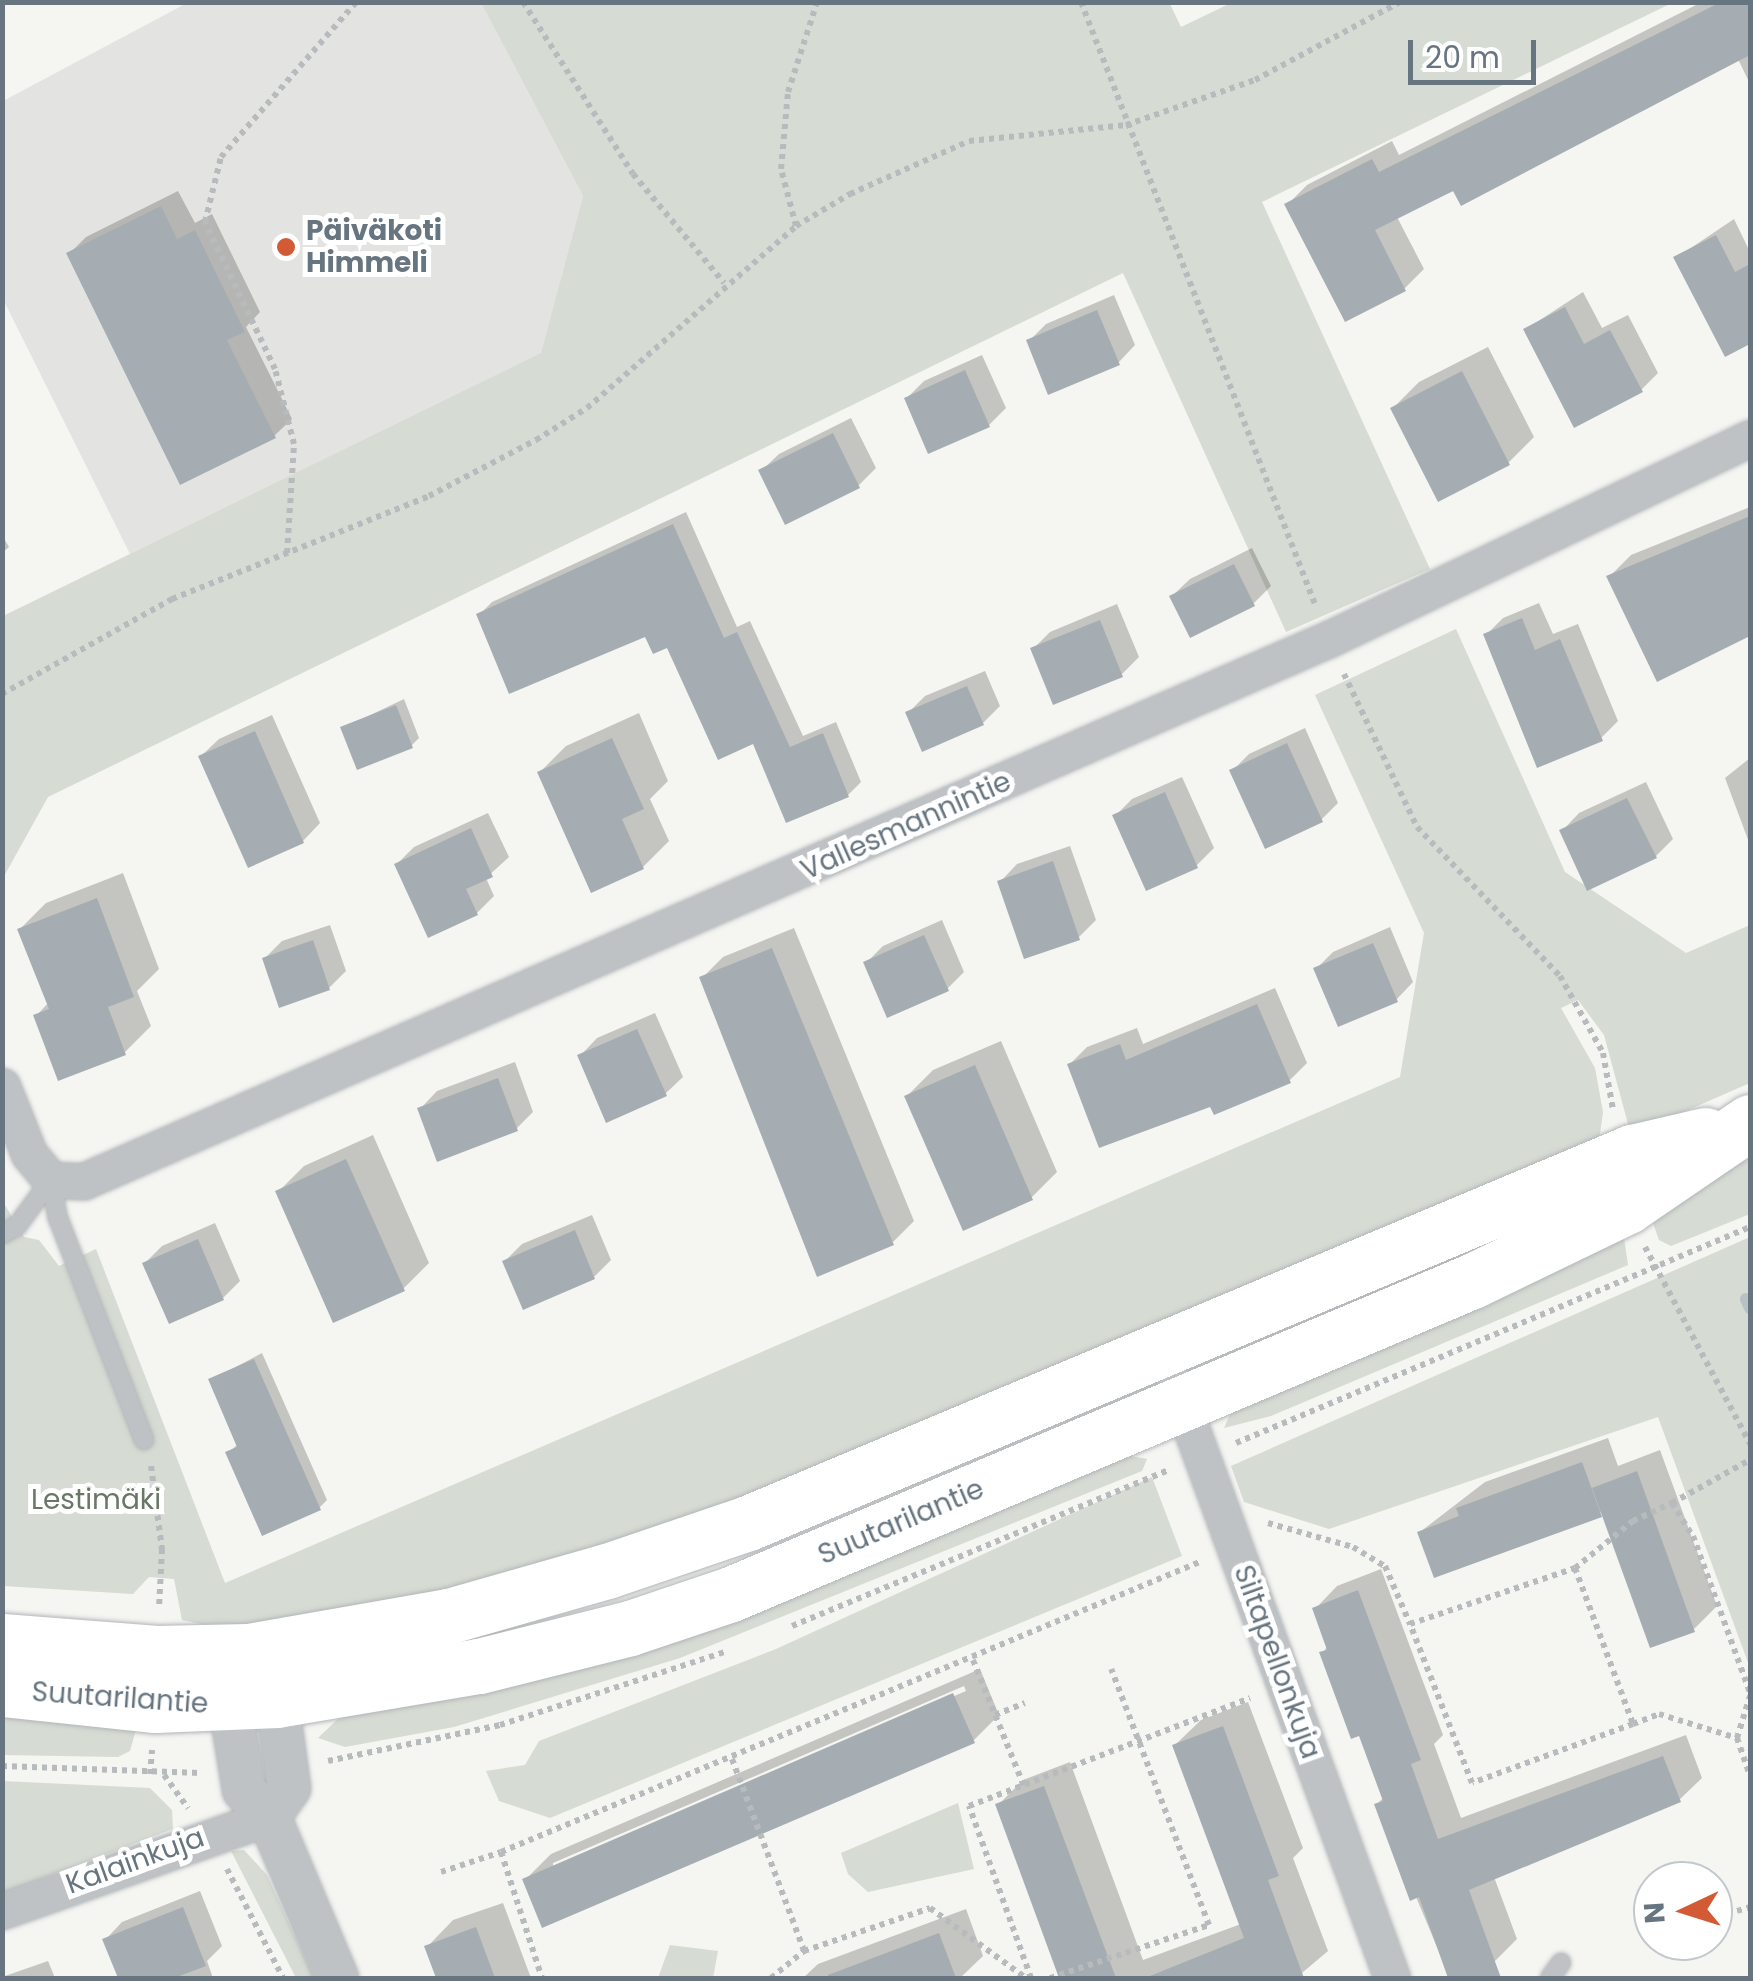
<!DOCTYPE html>
<meta charset="utf-8">
<style>
body{margin:0}
#map{position:relative;width:1753px;height:1981px;overflow:hidden;background:#f5f5f2;font-family:Poppins,sans-serif}
div>[style]{position:absolute}
.built>*{inset:0;background:#e3e4e2}
.green>*{inset:0;background:#d6dbd3}
.shadow>*{inset:0;background:#0003}
.stream>*{height:12px;margin:-6px;padding:0 6px;transform-origin:6px;border-radius:6px;background:#b8c1c6}
.building>*{inset:0;background:#a6adb2}
.path>*{height:6px;margin-top:-3px;transform-origin:0;background:repeating-linear-gradient(90deg,#b8bbbd 0 5px,transparent 0 10px)}
.roads{filter:drop-shadow(0 0 2px #b2b6b9) drop-shadow(0 0 2px #b2b6b9)}
.service>*{height:18px;margin:-9px;padding:0 9px;transform-origin:9px;border-radius:9px;background:#bec2c5}
.minor>*{height:35px;margin:-17.5px;padding:0 17.5px;transform-origin:17.5px;border-radius:17.5px;background:#bec2c5}
.tertiary>*{height:42px;margin:-21px;padding:0 21px;transform-origin:21px;border-radius:21px;background:#bec2c5}
.primary>*{height:55px;margin:-27.5px;padding:0 27.5px;transform-origin:27.5px;border-radius:27.5px;background:#fff}
.dots>*{width:28px;height:28px;translate:-50% -50%;box-sizing:border-box;border:5px solid #fff;border-radius:50%}
span{translate:-50% -50%;white-space:nowrap;text-align:center;line-height:1.15;-webkit-text-stroke:10px #fff;paint-order:stroke}
.poi-label{font-size:28px;color:#677580;font-weight:700}
.left{translate:0 -50%;text-align:left}
.street-label{font-size:28px;color:#677580}
.park-label{font-size:28px;color:#697865}
.frame{position:absolute;inset:0;border:5px solid #677580;pointer-events:none}
.north{position:absolute;left:1633px;top:1861px;width:100px;height:100px;box-sizing:border-box;background:#fff;border:2px solid #c2c8cc;border-radius:50%;rotate:266deg;font-size:28px;font-weight:700;line-height:40px;text-align:center;color:#677580}
.north::after{content:'';display:block;margin:auto;width:35px;height:45px;background:#d25a35;clip-path:polygon(50% 0,100% 100%,50% 72%,0 100%)}
.scale{position:absolute;left:1408px;top:40px;width:128px;height:45px;box-sizing:border-box;border:5px solid #677580;border-top:0;padding-left:12px;font-size:30px;line-height:35px;white-space:nowrap;color:#677580;-webkit-text-stroke:8px #fff;paint-order:stroke}
</style>
<div id="map">
<div class="built">
<i style="clip-path:polygon(187px 3px,481px 3px,583px 196px,541px 354px,130px 554px,3px 299px,3px 101px)"></i>
</div>
<div class="green">
<i style="clip-path:polygon(1169px 2px,1181px 27px,1231px 3px,1672px 3px,1262px 202px,1430px 569px,1286px 632px,1123px 273px,48px 797px,3px 878px,3px 616px,541px 353px,583px 196px,481px 3px)"></i>
<i style="clip-path:polygon(1456px 629px,1565px 872px,1686px 953px,1750px 925px,1750px 1083px,1631px 1135px,1604px 1035px,1578px 1000px,1561px 1008px,1595px 1068px,1603px 1112px,1598px 1148px,862px 1456px,522px 1580px,280px 1623px,205px 1625px,182px 1620px,174px 1579px,149px 1577px,133px 1594px,3px 1586px,2px 1200px,24px 1237px,39px 1240px,59px 1266px,96px 1249px,225px 1583px,1400px 1077px,1424px 933px,1315px 695px)"></i>
<i style="clip-path:polygon(1750px 1158px,1750px 1214px,1671px 1246px,1659px 1240px,1649px 1212px)"></i>
<i style="clip-path:polygon(1623px 1231px,1628px 1265px,1271px 1416px,1224px 1428px,1231px 1412px)"></i>
<i style="clip-path:polygon(1750px 1237px,1750px 1668px,1658px 1417px,1329px 1529px,1244px 1502px,1231px 1466px)"></i>
<i style="clip-path:polygon(1125px 1455px,1147px 1459px,1142px 1471px,680px 1658px,454px 1727px,345px 1747px,318px 1738px,343px 1714px)"></i>
<i style="clip-path:polygon(1152px 1477px,1182px 1556px,550px 1818px,499px 1801px,486px 1771px,525px 1765px,539px 1741px,776px 1649px)"></i>
<i style="clip-path:polygon(2px 1715px,137px 1726px,130px 1751px,118px 1757px,3px 1755px)"></i>
<i style="clip-path:polygon(3px 1781px,150px 1788px,172px 1810px,173px 1829px,3px 1893px)"></i>
<i style="clip-path:polygon(958px 1803px,974px 1869px,868px 1892px,848px 1874px,841px 1853px)"></i>
<i style="clip-path:polygon(244px 1850px,267px 1875px,314px 1978px,296px 1978px,231px 1851px)"></i>
<i style="clip-path:polygon(670px 1945px,718px 1951px,713px 1978px,658px 1978px)"></i>
</div>
<div class="shadow">
<i style="clip-path:polygon(1702px 2px,1750px 2px,1750px 84px,1738px 59px,1397px 217px,1424px 269px,1404px 289px,1288px 204px,1307px 185px,1392px 141px,1399px 155px)"></i>
<i style="clip-path:polygon(178px 191px,195px 223px,212px 214px,260px 312px,246px 327px,292px 419px,274px 436px,69px 254px,86px 237px)"></i>
<i style="clip-path:polygon(1734px 219px,1750px 252px,1750px 341px,1726px 354px,1676px 258px)"></i>
<i style="clip-path:polygon(1583px 292px,1602px 328px,1628px 315px,1658px 373px,1641px 390px,1526px 329px)"></i>
<i style="clip-path:polygon(1114px 295px,1135px 345px,1118px 363px,1029px 341px,1046px 324px)"></i>
<i style="clip-path:polygon(1488px 347px,1534px 437px,1508px 463px,1393px 408px,1419px 382px)"></i>
<i style="clip-path:polygon(982px 355px,1006px 408px,989px 425px,907px 398px,924px 381px)"></i>
<i style="clip-path:polygon(851px 418px,876px 468px,858px 486px,761px 471px,779px 454px)"></i>
<i style="clip-path:polygon(1750px 507px,1750px 593px,1735px 609px,1609px 577px,1631px 555px)"></i>
<i style="clip-path:polygon(686px 512px,737px 627px,750px 621px,803px 736px,836px 722px,861px 782px,848px 795px,754px 741px,668px 645px,647px 634px,479px 615px,492px 602px)"></i>
<i style="clip-path:polygon(2px 535px,9px 547px,2px 553px)"></i>
<i style="clip-path:polygon(1252px 548px,1271px 586px,1254px 603px,1191px 635px,1172px 596px,1190px 579px)"></i>
<i style="clip-path:polygon(1539px 603px,1553px 634px,1578px 624px,1618px 721px,1601px 738px,1486px 635px,1503px 618px)"></i>
<i style="clip-path:polygon(1117px 604px,1139px 657px,1121px 675px,1033px 649px,1050px 632px)"></i>
<i style="clip-path:polygon(985px 671px,1000px 706px,983px 723px,908px 713px,925px 696px)"></i>
<i style="clip-path:polygon(404px 699px,419px 738px,411px 746px,343px 728px)"></i>
<i style="clip-path:polygon(639px 713px,668px 781px,650px 799px,669px 841px,643px 867px,592px 889px,540px 772px,566px 746px)"></i>
<i style="clip-path:polygon(272px 715px,320px 823px,303px 841px,201px 756px,219px 739px)"></i>
<i style="clip-path:polygon(1305px 728px,1338px 803px,1321px 820px,1232px 771px,1249px 754px)"></i>
<i style="clip-path:polygon(1750px 758px,1750px 845px,1725px 778px)"></i>
<i style="clip-path:polygon(1182px 777px,1214px 848px,1196px 866px,1115px 816px,1132px 799px)"></i>
<i style="clip-path:polygon(1646px 782px,1673px 839px,1656px 856px,1562px 831px,1579px 813px)"></i>
<i style="clip-path:polygon(488px 813px,509px 857px,486px 878px,494px 896px,477px 913px,397px 864px,414px 847px)"></i>
<i style="clip-path:polygon(1070px 846px,1096px 920px,1079px 937px,1000px 882px,1017px 864px)"></i>
<i style="clip-path:polygon(123px 873px,159px 969px,137px 991px,151px 1026px,125px 1052px,36px 1016px,49px 1002px,20px 929px,46px 903px)"></i>
<i style="clip-path:polygon(942px 920px,964px 972px,947px 989px,866px 963px,883px 946px)"></i>
<i style="clip-path:polygon(330px 925px,346px 971px,329px 988px,265px 958px,282px 941px)"></i>
<i style="clip-path:polygon(1390px 927px,1413px 982px,1396px 1000px,1316px 969px,1333px 952px)"></i>
<i style="clip-path:polygon(794px 928px,914px 1221px,893px 1242px,702px 978px,723px 957px)"></i>
<i style="clip-path:polygon(1275px 988px,1307px 1063px,1289px 1081px,1212px 1103px,1070px 1064px,1087px 1047px,1137px 1028px,1143px 1044px)"></i>
<i style="clip-path:polygon(655px 1013px,683px 1077px,665px 1094px,580px 1056px,597px 1038px)"></i>
<i style="clip-path:polygon(1001px 1041px,1057px 1172px,1031px 1198px,907px 1096px,933px 1070px)"></i>
<i style="clip-path:polygon(515px 1062px,533px 1112px,516px 1129px,420px 1109px,437px 1091px)"></i>
<i style="clip-path:polygon(373px 1135px,429px 1263px,403px 1289px,278px 1192px,304px 1166px)"></i>
<i style="clip-path:polygon(592px 1215px,611px 1260px,594px 1277px,505px 1261px,522px 1244px)"></i>
<i style="clip-path:polygon(215px 1223px,240px 1281px,223px 1298px,145px 1263px,162px 1246px)"></i>
<i style="clip-path:polygon(262px 1353px,327px 1500px,319px 1508px,228px 1453px,239px 1443px,211px 1380px)"></i>
<i style="clip-path:polygon(1608px 1438px,1618px 1466px,1660px 1450px,1717px 1606px,1694px 1629px,1603px 1512px,1420px 1532px,1485px 1482px)"></i>
<i style="clip-path:polygon(1381px 1569px,1443px 1735px,1434px 1744px,1461px 1818px,1686px 1735px,1702px 1778px,1679px 1800px,1494px 1877px,1517px 1939px,1494px 1962px,1450px 1978px,1377px 1804px,1384px 1797px,1360px 1733px,1322px 1653px,1328px 1646px,1315px 1609px,1337px 1586px)"></i>
<i style="clip-path:polygon(evenodd,980px 1669px,999px 1715px,973px 1741px,525px 1880px,551px 1854px,980px 1669px,964px 1686px,966px 1691px,553px 1869px,553px 1863px,964px 1686px)"></i>
<i style="clip-path:polygon(1248px 1702px,1303px 1848px,1293px 1858px,1328px 1951px,1296px 1978px,1062px 1978px,998px 1805px,1023px 1780px,1070px 1762px,1143px 1960px,1241px 1924px,1175px 1745px,1201px 1720px)"></i>
<i style="clip-path:polygon(200px 1891px,222px 1946px,207px 1961px,213px 1978px,120px 1978px,105px 1940px,122px 1922px)"></i>
<i style="clip-path:polygon(503px 1903px,531px 1978px,439px 1978px,427px 1947px,453px 1920px)"></i>
<i style="clip-path:polygon(966px 1909px,983px 1956px,960px 1978px,803px 1978px,818px 1964px)"></i>
<i style="clip-path:polygon(48px 1961px,55px 1978px,2px 1978px,2px 1977px)"></i>
</div>
<div class="stream">
<i style="left:1746px;top:1299px;width:10px;rotate:66deg"></i>
</div>
<div class="building">
<i style="clip-path:polygon(1721px 2px,1750px 2px,1750px 55px,1461px 206px,1453px 191px,1375px 230px,1406px 291px,1345px 322px,1284px 204px,1372px 159px,1379px 172px)"></i>
<i style="clip-path:polygon(161px 206px,177px 239px,195px 230px,245px 332px,227px 340px,276px 438px,180px 485px,66px 253px)"></i>
<i style="clip-path:polygon(1716px 235px,1735px 272px,1750px 264px,1750px 344px,1725px 357px,1673px 257px)"></i>
<i style="clip-path:polygon(1565px 307px,1584px 344px,1610px 330px,1643px 392px,1574px 428px,1523px 329px)"></i>
<i style="clip-path:polygon(1097px 310px,1120px 365px,1048px 395px,1026px 340px)"></i>
<i style="clip-path:polygon(965px 370px,990px 427px,928px 454px,904px 398px)"></i>
<i style="clip-path:polygon(1462px 371px,1510px 465px,1438px 502px,1390px 408px)"></i>
<i style="clip-path:polygon(833px 433px,860px 488px,785px 525px,758px 470px)"></i>
<i style="clip-path:polygon(1750px 516px,1750px 636px,1657px 682px,1606px 576px)"></i>
<i style="clip-path:polygon(673px 524px,724px 638px,737px 632px,790px 747px,823px 733px,849px 797px,786px 823px,753px 744px,718px 760px,667px 648px,653px 654px,645px 637px,509px 694px,476px 614px)"></i>
<i style="clip-path:polygon(1234px 564px,1255px 606px,1190px 638px,1169px 596px)"></i>
<i style="clip-path:polygon(1522px 618px,1535px 650px,1560px 639px,1603px 741px,1537px 768px,1483px 634px)"></i>
<i style="clip-path:polygon(1100px 620px,1123px 677px,1053px 705px,1030px 648px)"></i>
<i style="clip-path:polygon(967px 686px,984px 725px,922px 752px,905px 712px)"></i>
<i style="clip-path:polygon(396px 705px,413px 748px,357px 770px,340px 727px)"></i>
<i style="clip-path:polygon(255px 731px,304px 843px,248px 868px,198px 756px)"></i>
<i style="clip-path:polygon(612px 738px,644px 809px,622px 819px,644px 869px,591px 893px,537px 772px)"></i>
<i style="clip-path:polygon(1287px 743px,1323px 822px,1265px 849px,1229px 770px)"></i>
<i style="clip-path:polygon(1165px 792px,1198px 868px,1146px 891px,1112px 815px)"></i>
<i style="clip-path:polygon(1627px 798px,1657px 858px,1587px 891px,1559px 830px)"></i>
<i style="clip-path:polygon(471px 828px,493px 877px,466px 889px,478px 915px,428px 938px,394px 864px)"></i>
<i style="clip-path:polygon(1053px 861px,1080px 940px,1024px 959px,997px 881px)"></i>
<i style="clip-path:polygon(97px 898px,134px 997px,108px 1007px,126px 1055px,58px 1081px,33px 1015px,49px 1009px,17px 929px)"></i>
<i style="clip-path:polygon(924px 935px,949px 991px,887px 1018px,863px 962px)"></i>
<i style="clip-path:polygon(313px 940px,330px 990px,279px 1008px,262px 958px)"></i>
<i style="clip-path:polygon(1373px 943px,1398px 1002px,1338px 1027px,1313px 968px)"></i>
<i style="clip-path:polygon(772px 948px,894px 1245px,817px 1277px,699px 977px)"></i>
<i style="clip-path:polygon(1257px 1004px,1291px 1083px,1214px 1115px,1210px 1107px,1099px 1148px,1067px 1064px,1120px 1044px,1126px 1060px)"></i>
<i style="clip-path:polygon(637px 1029px,667px 1096px,606px 1123px,577px 1055px)"></i>
<i style="clip-path:polygon(975px 1065px,1033px 1200px,963px 1231px,904px 1096px)"></i>
<i style="clip-path:polygon(498px 1078px,518px 1131px,437px 1162px,417px 1108px)"></i>
<i style="clip-path:polygon(346px 1159px,405px 1291px,333px 1323px,275px 1191px)"></i>
<i style="clip-path:polygon(575px 1230px,595px 1279px,523px 1310px,502px 1261px)"></i>
<i style="clip-path:polygon(198px 1239px,224px 1300px,169px 1324px,142px 1263px)"></i>
<i style="clip-path:polygon(254px 1359px,321px 1510px,262px 1536px,225px 1452px,237px 1447px,208px 1379px)"></i>
<i style="clip-path:polygon(1582px 1462px,1602px 1517px,1434px 1578px,1417px 1532px,1459px 1516px,1456px 1508px)"></i>
<i style="clip-path:polygon(1637px 1471px,1695px 1632px,1650px 1648px,1592px 1488px)"></i>
<i style="clip-path:polygon(1358px 1590px,1421px 1760px,1411px 1764px,1438px 1839px,1663px 1756px,1681px 1802px,1469px 1890px,1501px 1978px,1448px 1978px,1419px 1897px,1410px 1901px,1374px 1804px,1383px 1801px,1359px 1736px,1351px 1739px,1319px 1652px,1327px 1650px,1312px 1608px)"></i>
<i style="clip-path:polygon(953px 1693px,975px 1743px,542px 1928px,522px 1879px)"></i>
<i style="clip-path:polygon(1223px 1726px,1279px 1876px,1268px 1880px,1304px 1978px,1145px 1978px,1244px 1938px,1172px 1745px)"></i>
<i style="clip-path:polygon(1044px 1786px,1116px 1978px,1059px 1978px,995px 1804px)"></i>
<i style="clip-path:polygon(183px 1907px,206px 1966px,174px 1978px,118px 1978px,102px 1939px)"></i>
<i style="clip-path:polygon(476px 1927px,495px 1978px,436px 1978px,424px 1946px)"></i>
<i style="clip-path:polygon(939px 1933px,956px 1978px,828px 1978px,828px 1975px)"></i>
</div>
<div class="path">
<i style="left:523px;top:2px;width:204px;rotate:57.4deg"></i>
<i style="left:633px;top:174px;width:142px;rotate:50.1deg"></i>
<i style="left:1081px;top:2px;width:649px;rotate:68.77deg"></i>
<i style="left:796px;top:226px;width:59px;rotate:-104.7deg"></i>
<i style="left:781px;top:169px;width:77px;rotate:-84.8deg"></i>
<i style="left:788px;top:92px;width:95px;rotate:-72.1deg"></i>
<i style="left:287px;top:553px;width:109px;rotate:-86.3deg"></i>
<i style="left:294px;top:444px;width:77px;rotate:-104.2deg"></i>
<i style="left:275px;top:369px;width:163px;rotate:-115.5deg"></i>
<i style="left:205px;top:222px;width:67px;rotate:-76.2deg"></i>
<i style="left:221px;top:157px;width:206px;rotate:-48.9deg"></i>
<i style="left:1344px;top:674px;width:170px;rotate:64.5deg"></i>
<i style="left:1417px;top:827px;width:207px;rotate:46.2deg"></i>
<i style="left:1560px;top:976px;width:88px;rotate:60.8deg"></i>
<i style="left:1603px;top:1053px;width:58px;rotate:80deg"></i>
<i style="left:2px;top:694px;width:195px;rotate:-29.2deg"></i>
<i style="left:172px;top:599px;width:277px;rotate:-21.8deg"></i>
<i style="left:429px;top:496px;width:121px;rotate:-27.6deg"></i>
<i style="left:536px;top:440px;width:60px;rotate:-32.1deg"></i>
<i style="left:587px;top:408px;width:277px;rotate:-41deg"></i>
<i style="left:796px;top:226px;width:63px;rotate:-30.7deg"></i>
<i style="left:850px;top:194px;width:130px;rotate:-24deg"></i>
<i style="left:969px;top:141px;width:158px;rotate:-5.8deg"></i>
<i style="left:1126px;top:125px;width:137px;rotate:-19.2deg"></i>
<i style="left:1255px;top:80px;width:165px;rotate:-28.3deg"></i>
<i style="left:1645px;top:1247px;width:223px;rotate:61.9deg"></i>
<i style="left:1236px;top:1443px;width:558px;rotate:-22.79deg"></i>
<i style="left:151px;top:1466px;width:84px;rotate:82.5deg"></i>
<i style="left:162px;top:1549px;width:59px;rotate:92.9deg"></i>
<i style="left:1672px;top:1503px;width:89px;rotate:-28.9deg"></i>
<i style="left:1268px;top:1523px;width:88px;rotate:15.8deg"></i>
<i style="left:1353px;top:1547px;width:37px;rotate:31deg"></i>
<i style="left:1385px;top:1566px;width:63px;rotate:66.7deg"></i>
<i style="left:1575px;top:1568px;width:166px;rotate:69.6deg"></i>
<i style="left:1633px;top:1724px;width:171px;rotate:159.9deg"></i>
<i style="left:1472px;top:1783px;width:171px;rotate:-111.3deg"></i>
<i style="left:1410px;top:1624px;width:174px;rotate:-18.7deg"></i>
<i style="left:1575px;top:1568px;width:75px;rotate:-39deg"></i>
<i style="left:1633px;top:1521px;width:43px;rotate:-24.8deg"></i>
<i style="left:1672px;top:1503px;width:39px;rotate:58deg"></i>
<i style="left:1693px;top:1536px;width:167px;rotate:70deg"></i>
<i style="left:792px;top:1626px;width:408px;rotate:-22.5deg"></i>
<i style="left:973px;top:1660px;width:136px;rotate:68deg"></i>
<i style="left:995px;top:1715px;width:32px;rotate:-22deg"></i>
<i style="left:1633px;top:1724px;width:28px;rotate:-21deg"></i>
<i style="left:1659px;top:1714px;width:82px;rotate:17.1deg"></i>
<i style="left:1737px;top:1738px;width:40px;rotate:71.1deg"></i>
<i style="left:1737px;top:1738px;width:44px;rotate:-72.8deg"></i>
<i style="left:732px;top:1759px;width:205px;rotate:69.4deg"></i>
<i style="left:328px;top:1761px;width:176px;rotate:-11.8deg"></i>
<i style="left:500px;top:1725px;width:237px;rotate:-18deg"></i>
<i style="left:2px;top:1766px;width:199px;rotate:2deg"></i>
<i style="left:150px;top:1774px;width:24px;rotate:-85deg"></i>
<i style="left:164px;top:1775px;width:41px;rotate:54deg"></i>
<i style="left:501px;top:1852px;width:759px;rotate:-22.54deg"></i>
<i style="left:227px;top:1869px;width:123px;rotate:62.8deg"></i>
<i style="left:441px;top:1872px;width:63px;rotate:-18.4deg"></i>
<i style="left:501px;top:1852px;width:133px;rotate:72deg"></i>
<i style="left:1737px;top:1911px;width:14px;rotate:-17deg"></i>
<i style="left:771px;top:1978px;width:43px;rotate:-39.3deg"></i>
<i style="left:804px;top:1951px;width:133px;rotate:-18.8deg"></i>
<i style="left:930px;top:1908px;width:119px;rotate:36.1deg"></i>
<i style="left:1031px;top:1978px;width:183px;rotate:-109.8deg"></i>
<i style="left:969px;top:1806px;width:301px;rotate:-21deg"></i>
<i style="left:1050px;top:1978px;width:168px;rotate:-18.4deg"></i>
<i style="left:1209px;top:1925px;width:274px;rotate:-110.9deg"></i>
</div>
<div class="roads">
<div class="service">
<i style="left:51px;top:1180px;width:39px;rotate:80deg"></i>
<i style="left:58px;top:1218px;width:238px;rotate:68.8deg"></i>
<i style="left:2px;top:1234px;width:17px;rotate:-28deg"></i>
<i style="left:17px;top:1226px;width:57px;rotate:-53.5deg"></i>
<i style="left:1550px;top:1978px;width:19px;rotate:-54deg"></i>
</div>
<div class="minor">
<i style="left:2px;top:1086px;width:73px;rotate:68.3deg"></i>
<i style="left:29px;top:1154px;width:34px;rotate:50deg"></i>
<i style="left:51px;top:1180px;width:33px;rotate:2deg"></i>
<i style="left:84px;top:1181px;width:1358px;rotate:-23.53deg"></i>
<i style="left:1329px;top:639px;width:467px;rotate:-25.5deg"></i>
<i style="left:1175px;top:1384px;width:632px;rotate:69.93deg"></i>
<i style="left:2px;top:1911px;width:283px;rotate:-19.4deg"></i>
</div>
<div class="tertiary">
<i style="left:262px;top:1674px;width:30px;rotate:60deg"></i>
<i style="left:277px;top:1700px;width:89px;rotate:82.2deg"></i>
<i style="left:289px;top:1788px;width:35px;rotate:125deg"></i>
<i style="left:240px;top:1675px;width:31px;rotate:109deg"></i>
<i style="left:230px;top:1704px;width:87px;rotate:80.8deg"></i>
<i style="left:244px;top:1790px;width:37px;rotate:47deg"></i>
<i style="left:269px;top:1817px;width:175px;rotate:67.1deg"></i>
</div>
<div class="primary">
<i style="left:2px;top:1641px;width:155px;rotate:4.4deg"></i>
<i style="left:157px;top:1653px;width:91px;rotate:-1.3deg"></i>
<i style="left:248px;top:1651px;width:204px;rotate:-9.9deg"></i>
<i style="left:449px;top:1616px;width:164px;rotate:-15.9deg"></i>
<i style="left:607px;top:1571px;width:149px;rotate:-18.8deg"></i>
<i style="left:748px;top:1523px;width:959px;rotate:-22.77deg"></i>
<i style="left:1632px;top:1152px;width:75px;rotate:-13.1deg"></i>
<i style="left:2px;top:1689px;width:154px;rotate:6deg"></i>
<i style="left:155px;top:1705px;width:122px;rotate:-2.3deg"></i>
<i style="left:277px;top:1700px;width:205px;rotate:-9.6deg"></i>
<i style="left:479px;top:1666px;width:156px;rotate:-14.1deg"></i>
<i style="left:630px;top:1628px;width:107px;rotate:-18.6deg"></i>
<i style="left:731px;top:1594px;width:804px;rotate:-22.9deg"></i>
<i style="left:1472px;top:1281px;width:172px;rotate:-25.8deg"></i>
<i style="left:1627px;top:1206px;width:149px;rotate:-34.3deg"></i>
</div>
</div>
<div class="dots">
<i style="left:286px;top:247px;background:#d25a35"></i>
</div>
<div class="poi-label">
<span class="left" style="left:306px;top:247px">Päiväkoti<br>Himmeli</span>
</div>
<div class="street-label">
<span style="left:906px;top:826px;rotate:-24deg">Vallesmannintie</span>
<span style="left:901px;top:1522px;rotate:-23deg">Suutarilantie</span>
<span style="left:1277px;top:1662px;rotate:70deg">Siltapellonkuja</span>
<span style="left:120px;top:1698px;rotate:4deg">Suutarilantie</span>
<span style="left:135px;top:1861px;rotate:-20deg">Kalainkuja</span>
</div>
<div class="park-label">
<span style="left:96px;top:1500px">Lestimäki</span>
</div>
<div class="frame"></div>
<div class="north">N</div>
<div class="scale">20 m</div>
</div>
